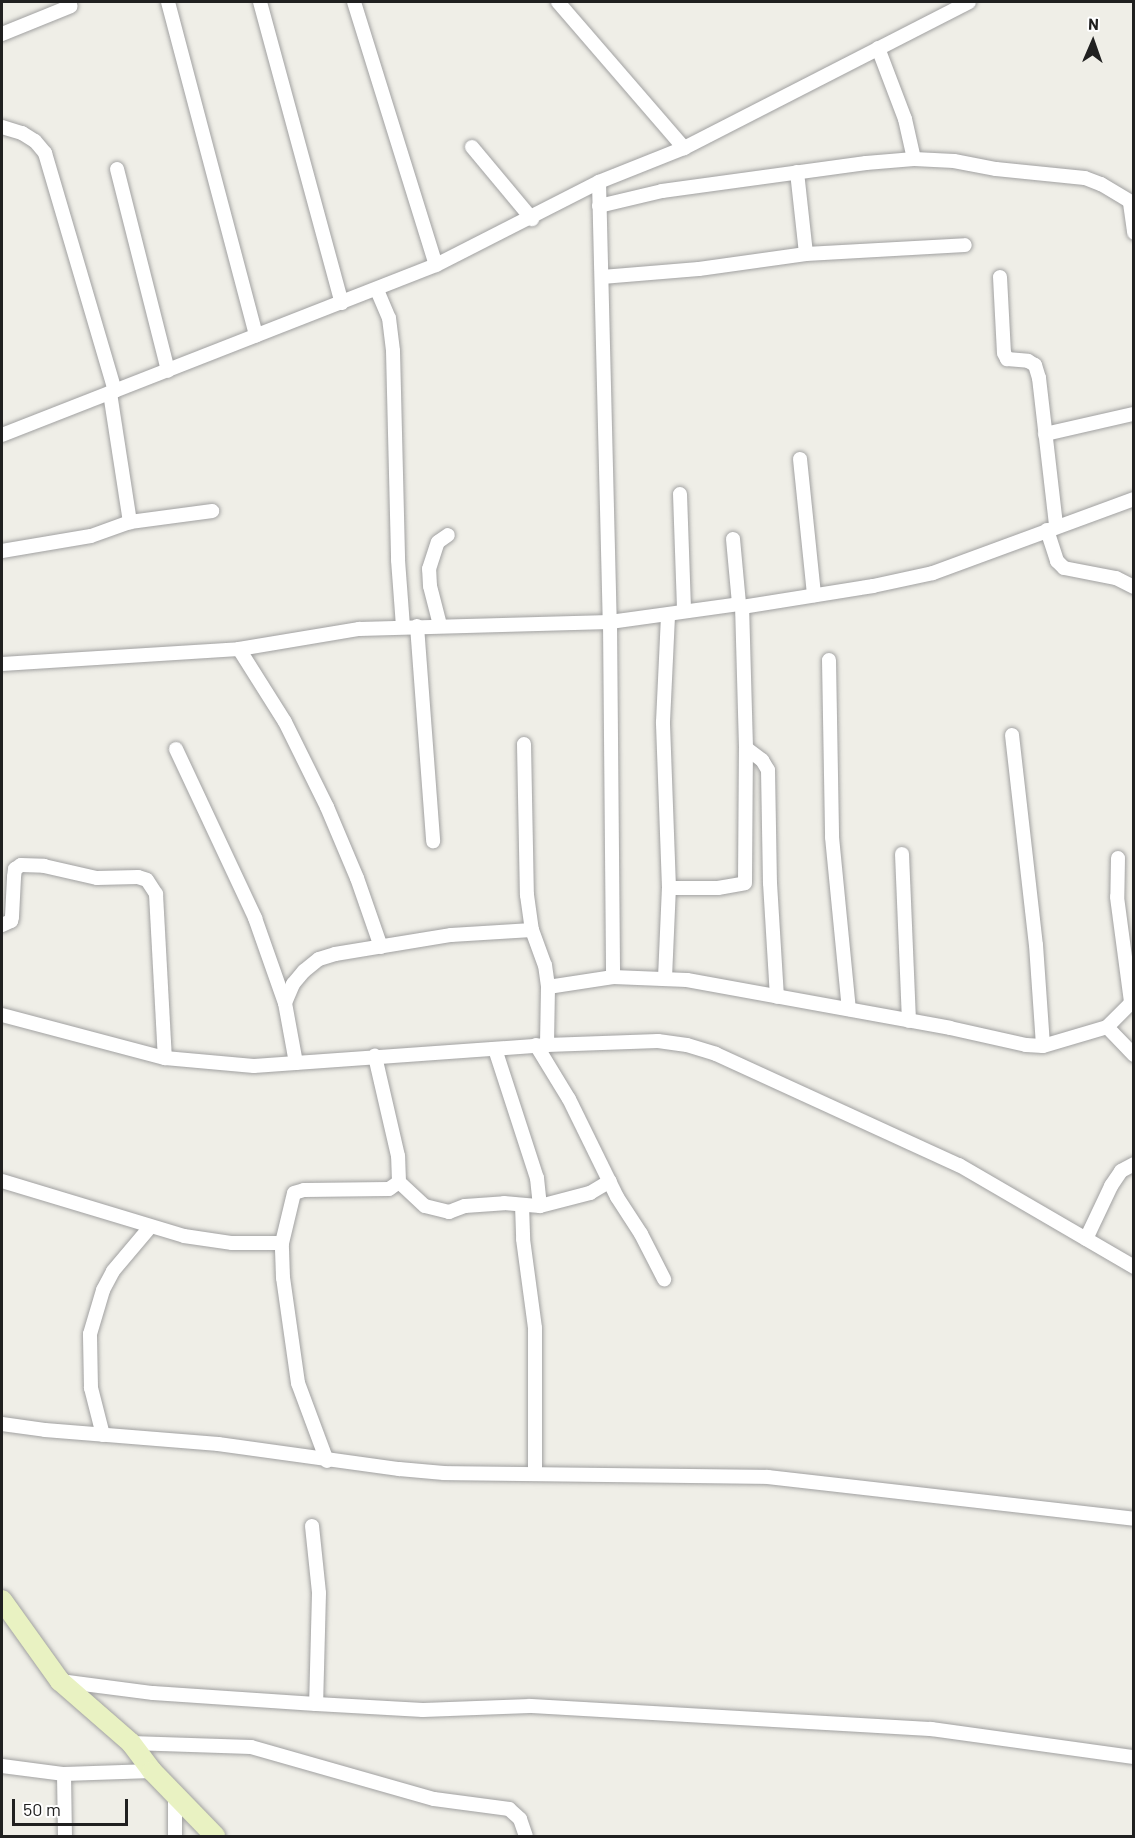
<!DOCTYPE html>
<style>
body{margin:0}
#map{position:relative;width:1135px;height:1838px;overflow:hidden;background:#efeee7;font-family:Barlow,sans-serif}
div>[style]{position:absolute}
.roads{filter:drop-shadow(0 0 2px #a1a1a1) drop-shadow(0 0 2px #a1a1a1)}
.street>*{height:14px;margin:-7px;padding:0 7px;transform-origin:7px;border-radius:7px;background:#fff}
.secondary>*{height:20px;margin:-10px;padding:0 10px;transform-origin:10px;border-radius:10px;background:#e9f2c2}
span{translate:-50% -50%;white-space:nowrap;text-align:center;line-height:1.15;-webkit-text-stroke:6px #fff;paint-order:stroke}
.frame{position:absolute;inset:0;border:3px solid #202020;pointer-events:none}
.north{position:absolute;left:1063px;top:12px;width:60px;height:60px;-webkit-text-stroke:4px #fff;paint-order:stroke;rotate:2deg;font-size:16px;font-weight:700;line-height:24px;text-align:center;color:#202020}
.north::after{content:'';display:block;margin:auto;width:21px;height:27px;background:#202020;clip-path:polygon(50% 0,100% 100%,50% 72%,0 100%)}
.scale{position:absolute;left:12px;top:1799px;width:116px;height:27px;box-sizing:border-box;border:3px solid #202020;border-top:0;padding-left:8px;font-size:18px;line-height:21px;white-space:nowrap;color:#202020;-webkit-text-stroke:4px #fff;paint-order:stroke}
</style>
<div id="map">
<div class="roads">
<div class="street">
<i style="left:168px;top:2px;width:345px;rotate:75.2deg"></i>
<i style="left:260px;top:2px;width:312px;rotate:74.8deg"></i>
<i style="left:354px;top:2px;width:275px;rotate:72.7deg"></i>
<i style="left:558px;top:2px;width:193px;rotate:49.2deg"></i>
<i style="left:2px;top:34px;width:74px;rotate:-22.1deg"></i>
<i style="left:878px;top:48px;width:76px;rotate:69.2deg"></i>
<i style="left:905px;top:119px;width:41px;rotate:77.3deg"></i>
<i style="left:2px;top:127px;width:21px;rotate:17deg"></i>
<i style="left:22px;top:133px;width:15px;rotate:32deg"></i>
<i style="left:35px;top:141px;width:16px;rotate:50deg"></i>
<i style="left:45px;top:153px;width:248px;rotate:73.6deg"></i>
<i style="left:472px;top:147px;width:94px;rotate:50.2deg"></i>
<i style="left:117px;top:169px;width:208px;rotate:75.8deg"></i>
<i style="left:797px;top:172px;width:82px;rotate:83.7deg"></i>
<i style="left:599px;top:182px;width:440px;rotate:88.6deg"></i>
<i style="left:610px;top:622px;width:355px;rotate:89.5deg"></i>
<i style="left:1130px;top:203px;width:30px;rotate:82deg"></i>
<i style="left:599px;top:206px;width:65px;rotate:-13.4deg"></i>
<i style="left:662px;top:191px;width:206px;rotate:-7.8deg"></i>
<i style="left:866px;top:163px;width:48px;rotate:-4.8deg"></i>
<i style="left:914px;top:159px;width:40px;rotate:2.9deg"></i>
<i style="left:954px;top:161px;width:43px;rotate:10.8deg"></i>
<i style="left:996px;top:169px;width:89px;rotate:5.8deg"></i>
<i style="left:1085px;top:178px;width:17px;rotate:21deg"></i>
<i style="left:1101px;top:184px;width:39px;rotate:31deg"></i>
<i style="left:602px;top:277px;width:97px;rotate:-4.7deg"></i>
<i style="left:699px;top:269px;width:108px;rotate:-8deg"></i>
<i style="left:806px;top:254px;width:159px;rotate:-3.2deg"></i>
<i style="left:1000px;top:277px;width:76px;rotate:87deg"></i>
<i style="left:1004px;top:353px;width:7px;rotate:63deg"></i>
<i style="left:1007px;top:359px;width:21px;rotate:5deg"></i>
<i style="left:1028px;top:361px;width:8px;rotate:30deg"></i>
<i style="left:1035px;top:365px;width:14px;rotate:73deg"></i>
<i style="left:1039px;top:378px;width:149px;rotate:83.4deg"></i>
<i style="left:377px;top:290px;width:30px;rotate:67deg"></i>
<i style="left:389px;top:318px;width:33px;rotate:83deg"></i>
<i style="left:393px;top:351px;width:209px;rotate:88.6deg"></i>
<i style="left:398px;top:560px;width:67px;rotate:85.7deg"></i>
<i style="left:110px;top:393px;width:131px;rotate:81.2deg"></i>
<i style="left:1045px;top:434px;width:90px;rotate:-12.8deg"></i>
<i style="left:2px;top:435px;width:466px;rotate:-21.4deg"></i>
<i style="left:436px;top:265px;width:183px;rotate:-27deg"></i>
<i style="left:599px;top:182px;width:92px;rotate:-21.8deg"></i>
<i style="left:684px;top:148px;width:320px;rotate:-27.1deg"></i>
<i style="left:800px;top:459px;width:137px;rotate:84.1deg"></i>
<i style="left:680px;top:494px;width:117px;rotate:88deg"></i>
<i style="left:1047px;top:530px;width:33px;rotate:72deg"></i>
<i style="left:1057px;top:561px;width:10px;rotate:45deg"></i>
<i style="left:1064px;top:568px;width:53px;rotate:10.9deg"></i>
<i style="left:1116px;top:578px;width:20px;rotate:27deg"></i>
<i style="left:733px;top:539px;width:65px;rotate:84.7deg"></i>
<i style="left:2px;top:551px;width:90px;rotate:-9.6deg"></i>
<i style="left:91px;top:536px;width:41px;rotate:-19.7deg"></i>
<i style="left:130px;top:522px;width:83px;rotate:-7.6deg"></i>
<i style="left:440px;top:625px;width:40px;rotate:-104.4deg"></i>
<i style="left:430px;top:586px;width:17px;rotate:-93deg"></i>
<i style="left:429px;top:569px;width:28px;rotate:-72deg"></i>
<i style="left:438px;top:542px;width:12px;rotate:-35deg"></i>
<i style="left:417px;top:626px;width:216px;rotate:85.7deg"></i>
<i style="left:239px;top:649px;width:86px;rotate:57.8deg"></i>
<i style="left:285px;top:722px;width:95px;rotate:63.7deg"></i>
<i style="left:327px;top:807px;width:77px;rotate:67.1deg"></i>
<i style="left:357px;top:878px;width:73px;rotate:70.8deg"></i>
<i style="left:829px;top:660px;width:177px;rotate:89deg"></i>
<i style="left:832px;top:837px;width:173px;rotate:84.4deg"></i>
<i style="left:2px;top:664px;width:237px;rotate:-3.6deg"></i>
<i style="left:239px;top:649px;width:122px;rotate:-9.5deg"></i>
<i style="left:359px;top:629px;width:251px;rotate:-1.6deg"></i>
<i style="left:610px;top:622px;width:130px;rotate:-7.9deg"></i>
<i style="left:739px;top:604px;width:4px;rotate:45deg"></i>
<i style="left:742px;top:607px;width:133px;rotate:-9.1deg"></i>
<i style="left:873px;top:586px;width:61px;rotate:-12.2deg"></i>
<i style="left:933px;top:573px;width:214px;rotate:-20.2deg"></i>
<i style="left:1012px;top:735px;width:211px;rotate:83.5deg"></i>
<i style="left:1036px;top:945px;width:101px;rotate:86deg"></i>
<i style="left:524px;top:744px;width:151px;rotate:88.9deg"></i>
<i style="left:527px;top:895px;width:35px;rotate:82deg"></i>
<i style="left:532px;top:930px;width:37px;rotate:70deg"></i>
<i style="left:545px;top:965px;width:22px;rotate:82deg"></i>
<i style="left:548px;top:987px;width:58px;rotate:91deg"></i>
<i style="left:746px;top:748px;width:20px;rotate:37deg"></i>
<i style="left:762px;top:760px;width:12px;rotate:59deg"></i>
<i style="left:768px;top:770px;width:113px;rotate:89deg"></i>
<i style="left:770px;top:883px;width:114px;rotate:86.5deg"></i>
<i style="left:176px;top:749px;width:187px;rotate:64.9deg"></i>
<i style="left:255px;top:918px;width:90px;rotate:70.6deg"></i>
<i style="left:285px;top:1003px;width:61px;rotate:79.6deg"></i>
<i style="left:902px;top:854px;width:167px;rotate:87.6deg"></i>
<i style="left:1118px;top:858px;width:39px;rotate:91deg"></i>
<i style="left:1117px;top:897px;width:106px;rotate:82.4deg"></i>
<i style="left:669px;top:888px;width:49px"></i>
<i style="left:718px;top:888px;width:27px;rotate:-10deg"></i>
<i style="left:745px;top:883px;width:135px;rotate:-89.6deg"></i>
<i style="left:746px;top:748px;width:141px;rotate:-91.6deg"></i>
<i style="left:2px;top:925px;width:10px;rotate:-24deg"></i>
<i style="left:11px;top:921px;width:4px;rotate:-76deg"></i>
<i style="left:12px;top:917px;width:40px;rotate:-87.1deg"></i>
<i style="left:14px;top:877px;width:8px;rotate:-83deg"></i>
<i style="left:15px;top:869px;width:7px;rotate:-34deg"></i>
<i style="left:21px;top:865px;width:23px;rotate:2deg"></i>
<i style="left:44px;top:866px;width:54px;rotate:12.8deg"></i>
<i style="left:97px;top:878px;width:41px;rotate:-1.4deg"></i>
<i style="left:138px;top:877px;width:9px;rotate:18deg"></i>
<i style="left:147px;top:880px;width:17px;rotate:57deg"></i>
<i style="left:156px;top:894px;width:164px;rotate:86.9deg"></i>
<i style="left:665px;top:978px;width:90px;rotate:-87.5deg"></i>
<i style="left:669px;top:888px;width:166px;rotate:-92.1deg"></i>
<i style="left:663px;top:722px;width:107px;rotate:-87.3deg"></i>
<i style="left:548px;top:987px;width:66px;rotate:-8.7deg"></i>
<i style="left:613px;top:977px;width:74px;rotate:2.3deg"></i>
<i style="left:687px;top:980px;width:267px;rotate:10.3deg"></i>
<i style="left:950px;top:1028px;width:78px;rotate:12.6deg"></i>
<i style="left:1026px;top:1045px;width:17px;rotate:3deg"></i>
<i style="left:1043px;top:1046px;width:67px;rotate:-16.5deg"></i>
<i style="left:1107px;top:1027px;width:38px;rotate:-45deg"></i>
<i style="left:285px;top:1003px;width:21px;rotate:-67deg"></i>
<i style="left:293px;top:984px;width:17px;rotate:-50deg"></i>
<i style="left:304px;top:971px;width:19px;rotate:-39deg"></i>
<i style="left:319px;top:959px;width:17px;rotate:-17deg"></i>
<i style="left:335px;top:954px;width:118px;rotate:-9.3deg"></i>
<i style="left:451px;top:935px;width:81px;rotate:-3.5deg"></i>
<i style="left:2px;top:1015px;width:169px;rotate:14.8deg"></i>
<i style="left:165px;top:1058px;width:89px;rotate:5.1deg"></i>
<i style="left:254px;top:1066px;width:294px;rotate:-4.1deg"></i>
<i style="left:547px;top:1045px;width:111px;rotate:-2.1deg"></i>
<i style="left:658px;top:1041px;width:29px;rotate:8deg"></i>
<i style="left:687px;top:1045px;width:30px;rotate:17deg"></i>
<i style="left:716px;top:1054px;width:267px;rotate:24.6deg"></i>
<i style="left:959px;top:1165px;width:203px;rotate:30.2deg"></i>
<i style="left:1107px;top:1027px;width:39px;rotate:46deg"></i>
<i style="left:536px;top:1045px;width:63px;rotate:58.6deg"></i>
<i style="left:569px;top:1099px;width:109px;rotate:63.9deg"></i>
<i style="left:617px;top:1197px;width:44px;rotate:57deg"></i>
<i style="left:641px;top:1234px;width:51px;rotate:62.9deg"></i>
<i style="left:495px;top:1049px;width:136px;rotate:72deg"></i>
<i style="left:537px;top:1178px;width:28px;rotate:84deg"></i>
<i style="left:2px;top:1181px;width:190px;rotate:16.8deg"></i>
<i style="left:184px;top:1236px;width:49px;rotate:8.3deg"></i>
<i style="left:232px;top:1243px;width:50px"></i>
<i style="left:399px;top:1182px;width:35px;rotate:43deg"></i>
<i style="left:425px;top:1206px;width:25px;rotate:14deg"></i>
<i style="left:449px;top:1212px;width:17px;rotate:-21deg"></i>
<i style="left:465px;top:1206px;width:39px;rotate:-4deg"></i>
<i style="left:504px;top:1203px;width:36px;rotate:5deg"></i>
<i style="left:540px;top:1206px;width:52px;rotate:-14.6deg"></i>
<i style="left:590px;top:1193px;width:23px;rotate:-31deg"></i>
<i style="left:522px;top:1205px;width:34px;rotate:88deg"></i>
<i style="left:523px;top:1239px;width:90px;rotate:82.3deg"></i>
<i style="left:535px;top:1328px;width:144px;rotate:90deg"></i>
<i style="left:1086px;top:1239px;width:59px;rotate:-64.7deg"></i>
<i style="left:1111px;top:1186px;width:18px;rotate:-56deg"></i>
<i style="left:1121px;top:1171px;width:15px;rotate:-28deg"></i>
<i style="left:2px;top:1424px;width:43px;rotate:7.9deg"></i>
<i style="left:45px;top:1430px;width:174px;rotate:4.6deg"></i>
<i style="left:218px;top:1444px;width:183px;rotate:7.9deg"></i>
<i style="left:399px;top:1469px;width:45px;rotate:5.1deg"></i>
<i style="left:444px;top:1473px;width:324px;rotate:0.7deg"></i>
<i style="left:768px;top:1477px;width:368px;rotate:6.5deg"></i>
<i style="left:103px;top:1435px;width:49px;rotate:-104.3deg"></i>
<i style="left:91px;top:1388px;width:54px;rotate:-91.1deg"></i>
<i style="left:90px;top:1334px;width:46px;rotate:-73.5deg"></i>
<i style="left:103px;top:1290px;width:21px;rotate:-62deg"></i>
<i style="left:113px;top:1271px;width:57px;rotate:-49.9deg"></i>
<i style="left:327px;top:1461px;width:83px;rotate:-110.4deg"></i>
<i style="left:298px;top:1383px;width:106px;rotate:-98.1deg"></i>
<i style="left:283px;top:1278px;width:35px;rotate:-92deg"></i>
<i style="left:282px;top:1243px;width:51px;rotate:-76.5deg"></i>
<i style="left:294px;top:1193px;width:10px;rotate:-17deg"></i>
<i style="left:304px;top:1190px;width:85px;rotate:-0.7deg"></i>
<i style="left:389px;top:1189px;width:12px;rotate:-35deg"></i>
<i style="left:399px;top:1182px;width:26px;rotate:-92deg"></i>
<i style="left:398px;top:1156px;width:103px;rotate:-103deg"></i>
<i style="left:312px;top:1526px;width:67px;rotate:84deg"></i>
<i style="left:319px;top:1593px;width:111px;rotate:91.5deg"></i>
<i style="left:60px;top:1681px;width:94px;rotate:7.4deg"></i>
<i style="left:153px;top:1693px;width:163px;rotate:3.9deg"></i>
<i style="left:316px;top:1704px;width:107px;rotate:3.2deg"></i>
<i style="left:423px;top:1710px;width:107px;rotate:-2.1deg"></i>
<i style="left:530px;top:1706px;width:402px;rotate:3.3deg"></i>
<i style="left:931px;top:1729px;width:205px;rotate:7.9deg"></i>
<i style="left:131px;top:1743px;width:120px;rotate:1.9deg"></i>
<i style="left:251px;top:1747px;width:190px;rotate:15.9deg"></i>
<i style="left:434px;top:1799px;width:76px;rotate:7.6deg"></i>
<i style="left:509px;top:1809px;width:15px;rotate:42deg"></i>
<i style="left:520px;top:1819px;width:18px;rotate:71deg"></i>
<i style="left:2px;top:1766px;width:63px;rotate:7.4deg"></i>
<i style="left:64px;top:1774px;width:88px;rotate:-2deg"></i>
<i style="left:64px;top:1774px;width:62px;rotate:89.1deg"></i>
<i style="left:175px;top:1796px;width:40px;rotate:90deg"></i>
</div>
<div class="secondary">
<i style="left:2px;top:1600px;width:100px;rotate:54.4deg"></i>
<i style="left:60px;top:1681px;width:94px;rotate:41.1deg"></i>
<i style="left:131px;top:1743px;width:35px;rotate:53deg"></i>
<i style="left:152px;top:1771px;width:91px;rotate:45.9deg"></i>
</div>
</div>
<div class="frame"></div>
<div class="north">N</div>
<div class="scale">50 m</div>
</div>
